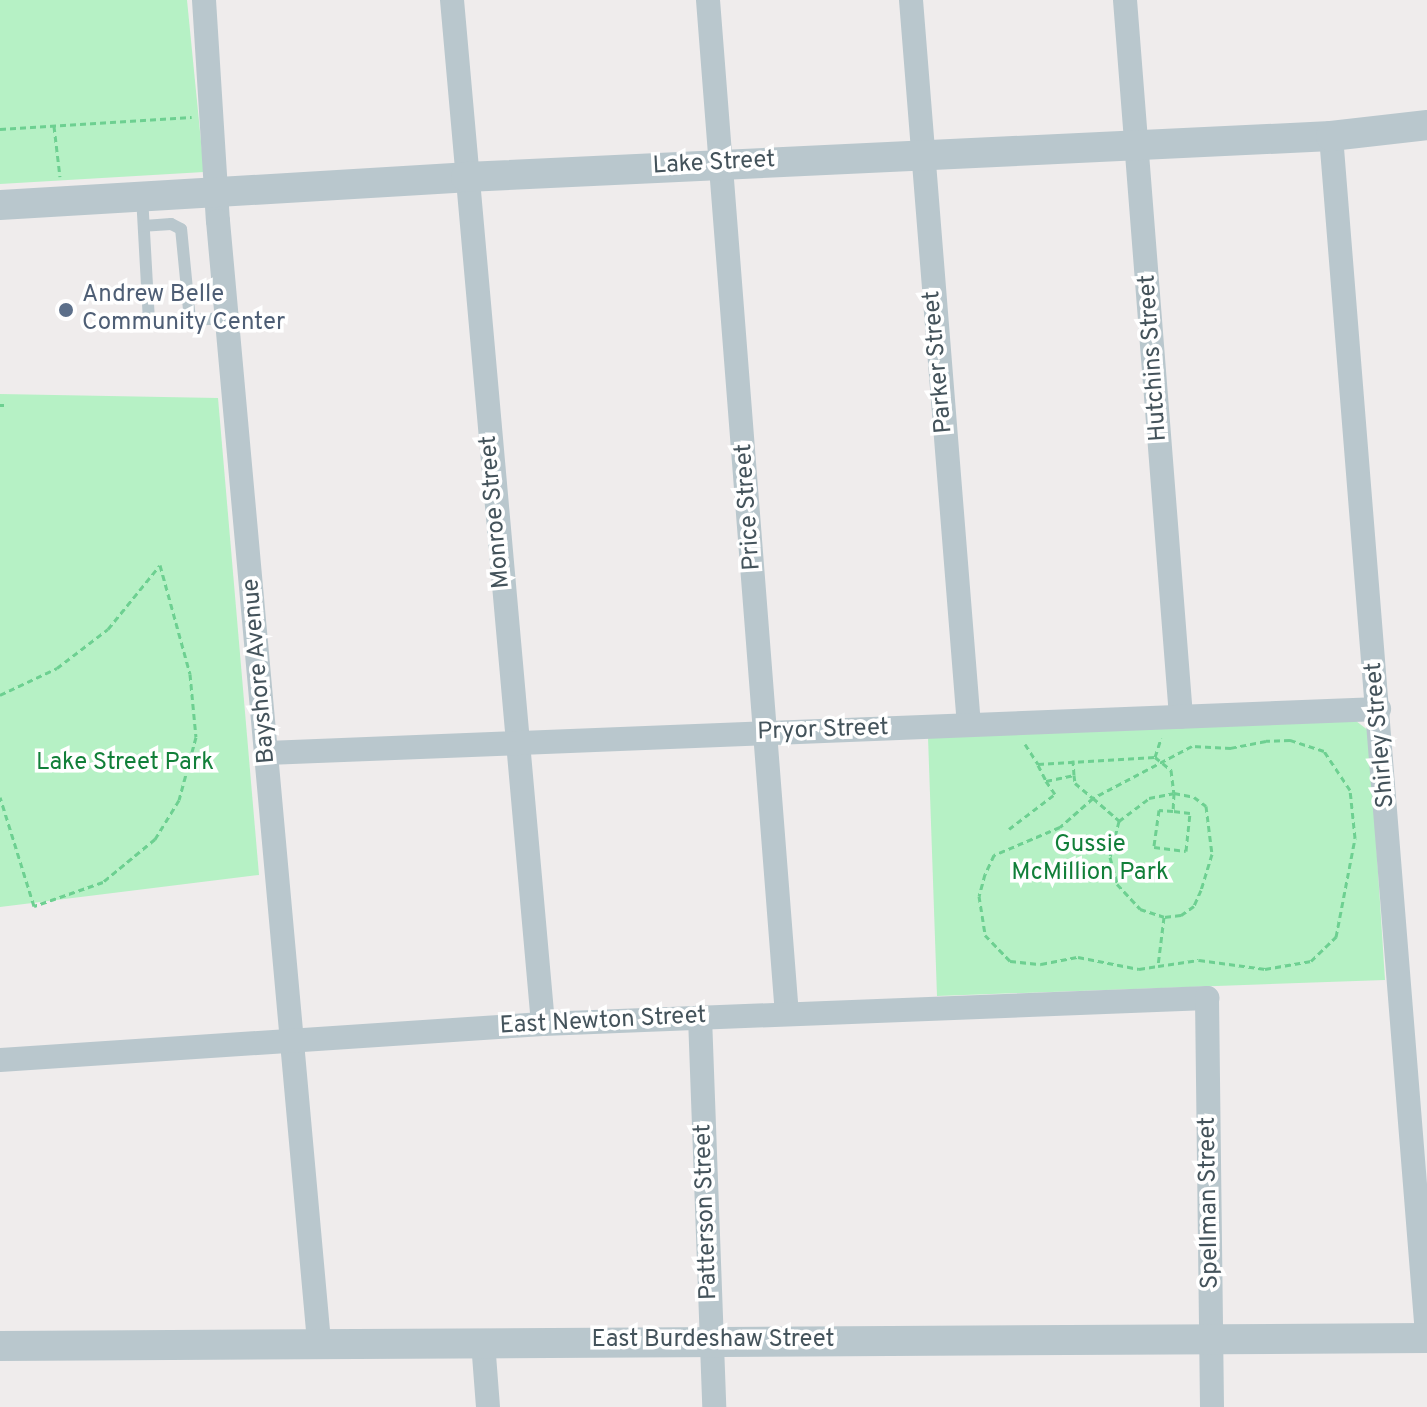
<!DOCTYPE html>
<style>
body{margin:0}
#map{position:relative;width:1427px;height:1407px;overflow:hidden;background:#efecec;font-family:Overpass,sans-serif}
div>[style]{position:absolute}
.green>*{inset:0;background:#b6f1c5}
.path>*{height:3px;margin-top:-1.5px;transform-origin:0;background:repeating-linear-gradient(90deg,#6dd091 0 6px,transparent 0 10px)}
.service>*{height:12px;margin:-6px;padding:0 6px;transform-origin:6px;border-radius:6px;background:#b9c7cd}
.minor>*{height:24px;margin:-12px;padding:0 12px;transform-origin:12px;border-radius:12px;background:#b9c7cd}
.tertiary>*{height:30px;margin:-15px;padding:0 15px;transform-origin:15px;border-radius:15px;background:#b9c7cd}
.dots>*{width:22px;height:22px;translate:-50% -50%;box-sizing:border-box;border:4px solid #fff;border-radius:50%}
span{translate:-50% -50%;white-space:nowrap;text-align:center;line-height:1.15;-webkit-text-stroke:7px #fff;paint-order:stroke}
.street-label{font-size:24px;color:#44535b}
.service-label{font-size:24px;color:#4e5e75}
.left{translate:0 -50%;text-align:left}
.park-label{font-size:24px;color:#117f39}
</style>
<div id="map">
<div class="green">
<i style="clip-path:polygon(0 0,187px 0,204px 172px,0 184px)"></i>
<i style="clip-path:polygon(0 394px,218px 398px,259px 875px,0 907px)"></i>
<i style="clip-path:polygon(1356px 721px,1369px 731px,1385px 980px,937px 996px,928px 737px)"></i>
</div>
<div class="path">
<i style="left:54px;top:126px;width:51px;rotate:83.3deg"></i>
<i style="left:0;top:129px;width:192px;rotate:-3.6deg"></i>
<i style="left:0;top:405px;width:4px"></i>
<i style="left:0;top:695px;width:63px;rotate:-25.3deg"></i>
<i style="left:57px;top:668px;width:64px;rotate:-37.4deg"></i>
<i style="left:108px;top:629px;width:82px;rotate:-50.9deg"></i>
<i style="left:160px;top:565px;width:113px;rotate:74.6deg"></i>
<i style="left:190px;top:674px;width:63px;rotate:84.6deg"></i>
<i style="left:196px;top:737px;width:65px;rotate:105.1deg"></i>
<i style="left:179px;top:800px;width:46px;rotate:121.6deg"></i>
<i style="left:155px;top:839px;width:67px;rotate:140.4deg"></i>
<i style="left:103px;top:882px;width:73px;rotate:160.8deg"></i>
<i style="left:34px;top:906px;width:114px;rotate:-107.3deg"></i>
<i style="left:1025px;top:744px;width:24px;rotate:57deg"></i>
<i style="left:1038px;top:764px;width:117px;rotate:-3.4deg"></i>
<i style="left:1155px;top:757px;width:20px;rotate:-72deg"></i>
<i style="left:1155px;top:757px;width:21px;rotate:39deg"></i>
<i style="left:1171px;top:770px;width:23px;rotate:83deg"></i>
<i style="left:1174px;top:793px;width:18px;rotate:93deg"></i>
<i style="left:1173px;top:811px;width:14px;rotate:-176deg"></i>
<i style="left:1159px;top:810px;width:37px;rotate:98deg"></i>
<i style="left:1154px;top:847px;width:32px;rotate:7deg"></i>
<i style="left:1186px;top:851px;width:38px;rotate:-84deg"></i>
<i style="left:1190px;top:813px;width:17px;rotate:-173deg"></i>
<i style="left:1038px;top:765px;width:18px;rotate:63deg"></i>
<i style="left:1046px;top:781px;width:29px;rotate:-12deg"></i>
<i style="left:1074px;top:775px;width:15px;rotate:-94deg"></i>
<i style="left:1074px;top:775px;width:8px;rotate:83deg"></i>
<i style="left:1075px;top:783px;width:23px;rotate:40deg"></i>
<i style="left:1093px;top:798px;width:44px;rotate:138.7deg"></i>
<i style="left:1060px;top:827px;width:72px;rotate:157deg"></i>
<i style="left:994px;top:855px;width:21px;rotate:115deg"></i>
<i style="left:985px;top:874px;width:23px;rotate:105deg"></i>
<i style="left:979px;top:896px;width:39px;rotate:81deg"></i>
<i style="left:985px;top:935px;width:36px;rotate:46deg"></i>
<i style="left:1010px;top:961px;width:31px;rotate:6deg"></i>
<i style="left:1041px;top:964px;width:38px;rotate:-11deg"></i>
<i style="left:1078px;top:957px;width:62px;rotate:11.1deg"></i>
<i style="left:1139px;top:969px;width:19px;rotate:-9deg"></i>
<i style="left:1158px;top:966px;width:41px;rotate:-8.3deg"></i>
<i style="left:1199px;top:960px;width:67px;rotate:7.8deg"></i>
<i style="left:1265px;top:969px;width:47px;rotate:-9.9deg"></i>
<i style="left:1311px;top:961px;width:35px;rotate:-44deg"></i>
<i style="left:1336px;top:937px;width:101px;rotate:-79.1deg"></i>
<i style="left:1355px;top:838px;width:48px;rotate:-95.9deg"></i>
<i style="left:1350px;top:790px;width:47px;rotate:-123.7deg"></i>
<i style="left:1324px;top:751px;width:36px;rotate:-162deg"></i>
<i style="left:1290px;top:740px;width:24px;rotate:178deg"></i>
<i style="left:1266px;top:741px;width:36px;rotate:169deg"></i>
<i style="left:1231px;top:748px;width:39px;rotate:-177deg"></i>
<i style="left:1192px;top:746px;width:112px;rotate:152.3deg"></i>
<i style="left:1093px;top:798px;width:35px;rotate:41deg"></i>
<i style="left:1119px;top:821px;width:37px;rotate:104deg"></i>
<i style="left:1110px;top:857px;width:28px;rotate:75deg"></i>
<i style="left:1117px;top:884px;width:34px;rotate:47deg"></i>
<i style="left:1140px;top:909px;width:25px;rotate:18deg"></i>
<i style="left:1164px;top:917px;width:49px;rotate:97deg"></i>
<i style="left:1119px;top:821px;width:38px;rotate:-37deg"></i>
<i style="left:1149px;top:798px;width:25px;rotate:-11deg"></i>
<i style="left:1174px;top:793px;width:20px;rotate:11deg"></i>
<i style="left:1194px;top:797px;width:15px;rotate:37deg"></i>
<i style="left:1206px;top:806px;width:48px;rotate:82.9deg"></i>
<i style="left:1212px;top:854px;width:38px;rotate:107deg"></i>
<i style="left:1201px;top:890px;width:17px;rotate:114deg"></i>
<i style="left:1194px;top:906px;width:16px;rotate:145deg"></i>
<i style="left:1181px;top:915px;width:17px;rotate:173deg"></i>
<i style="left:1009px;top:829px;width:58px;rotate:-37.3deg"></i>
<i style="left:1055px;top:794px;width:16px;rotate:-125deg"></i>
</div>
<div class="service">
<i style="left:142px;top:196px;width:125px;rotate:86.8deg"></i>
<i style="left:149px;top:321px;width:41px;rotate:-1.4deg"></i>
<i style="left:190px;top:320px;width:91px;rotate:-95.6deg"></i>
<i style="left:181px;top:229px;width:11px;rotate:-153deg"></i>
<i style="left:171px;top:224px;width:27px;rotate:176deg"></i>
<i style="left:190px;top:320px;width:37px;rotate:-3deg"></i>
</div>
<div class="minor">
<i style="left:204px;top:0;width:221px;rotate:86.4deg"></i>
<i style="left:218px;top:221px;width:1126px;rotate:84.85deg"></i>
<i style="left:452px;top:0;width:1028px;rotate:84.92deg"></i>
<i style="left:708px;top:0;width:1017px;rotate:85.55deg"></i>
<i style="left:911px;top:0;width:727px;rotate:85.43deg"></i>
<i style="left:1125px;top:0;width:719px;rotate:85.53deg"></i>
<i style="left:1331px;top:136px;width:1202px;rotate:85.42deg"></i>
<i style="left:267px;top:753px;width:1113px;rotate:-2.27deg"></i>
<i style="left:700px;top:1017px;width:390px;rotate:87.9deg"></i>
<i style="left:0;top:1060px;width:544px;rotate:-3.79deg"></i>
<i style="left:543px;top:1024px;width:665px;rotate:-2.24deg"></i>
<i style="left:1207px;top:998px;width:409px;rotate:89.3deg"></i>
<i style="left:483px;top:1342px;width:65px;rotate:85.6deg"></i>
</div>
<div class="tertiary">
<i style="left:0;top:205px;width:467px;rotate:-3.4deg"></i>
<i style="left:466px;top:177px;width:866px;rotate:-2.71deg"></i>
<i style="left:1331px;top:136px;width:97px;rotate:-6.5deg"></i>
<i style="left:0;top:1346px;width:1427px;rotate:-0.32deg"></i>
</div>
<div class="dots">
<i style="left:66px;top:310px;background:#5c6f8a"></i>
</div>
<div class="street-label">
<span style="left:714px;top:164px;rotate:-3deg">Lake Street</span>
<span style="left:1154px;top:358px;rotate:-94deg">Hutchins Street</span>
<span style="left:939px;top:362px;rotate:-95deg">Parker Street</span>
<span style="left:749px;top:507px;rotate:-94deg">Price Street</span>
<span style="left:496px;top:512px;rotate:-95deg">Monroe Street</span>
<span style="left:260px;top:671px;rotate:-95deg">Bayshore Avenue</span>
<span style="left:823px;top:731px;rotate:-2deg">Pryor Street</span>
<span style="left:1381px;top:735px;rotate:-95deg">Shirley Street</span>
<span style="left:603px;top:1022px;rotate:-3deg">East Newton Street</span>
<span style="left:1210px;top:1203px;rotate:-91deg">Spellman Street</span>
<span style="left:707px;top:1212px;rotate:-92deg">Patterson Street</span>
<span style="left:713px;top:1341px">East Burdeshaw Street</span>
</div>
<div class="service-label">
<span class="left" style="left:82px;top:310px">Andrew Belle<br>Community Center</span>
</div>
<div class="park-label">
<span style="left:125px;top:764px">Lake Street Park</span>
<span style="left:1090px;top:860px">Gussie<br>McMillion Park</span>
</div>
</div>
